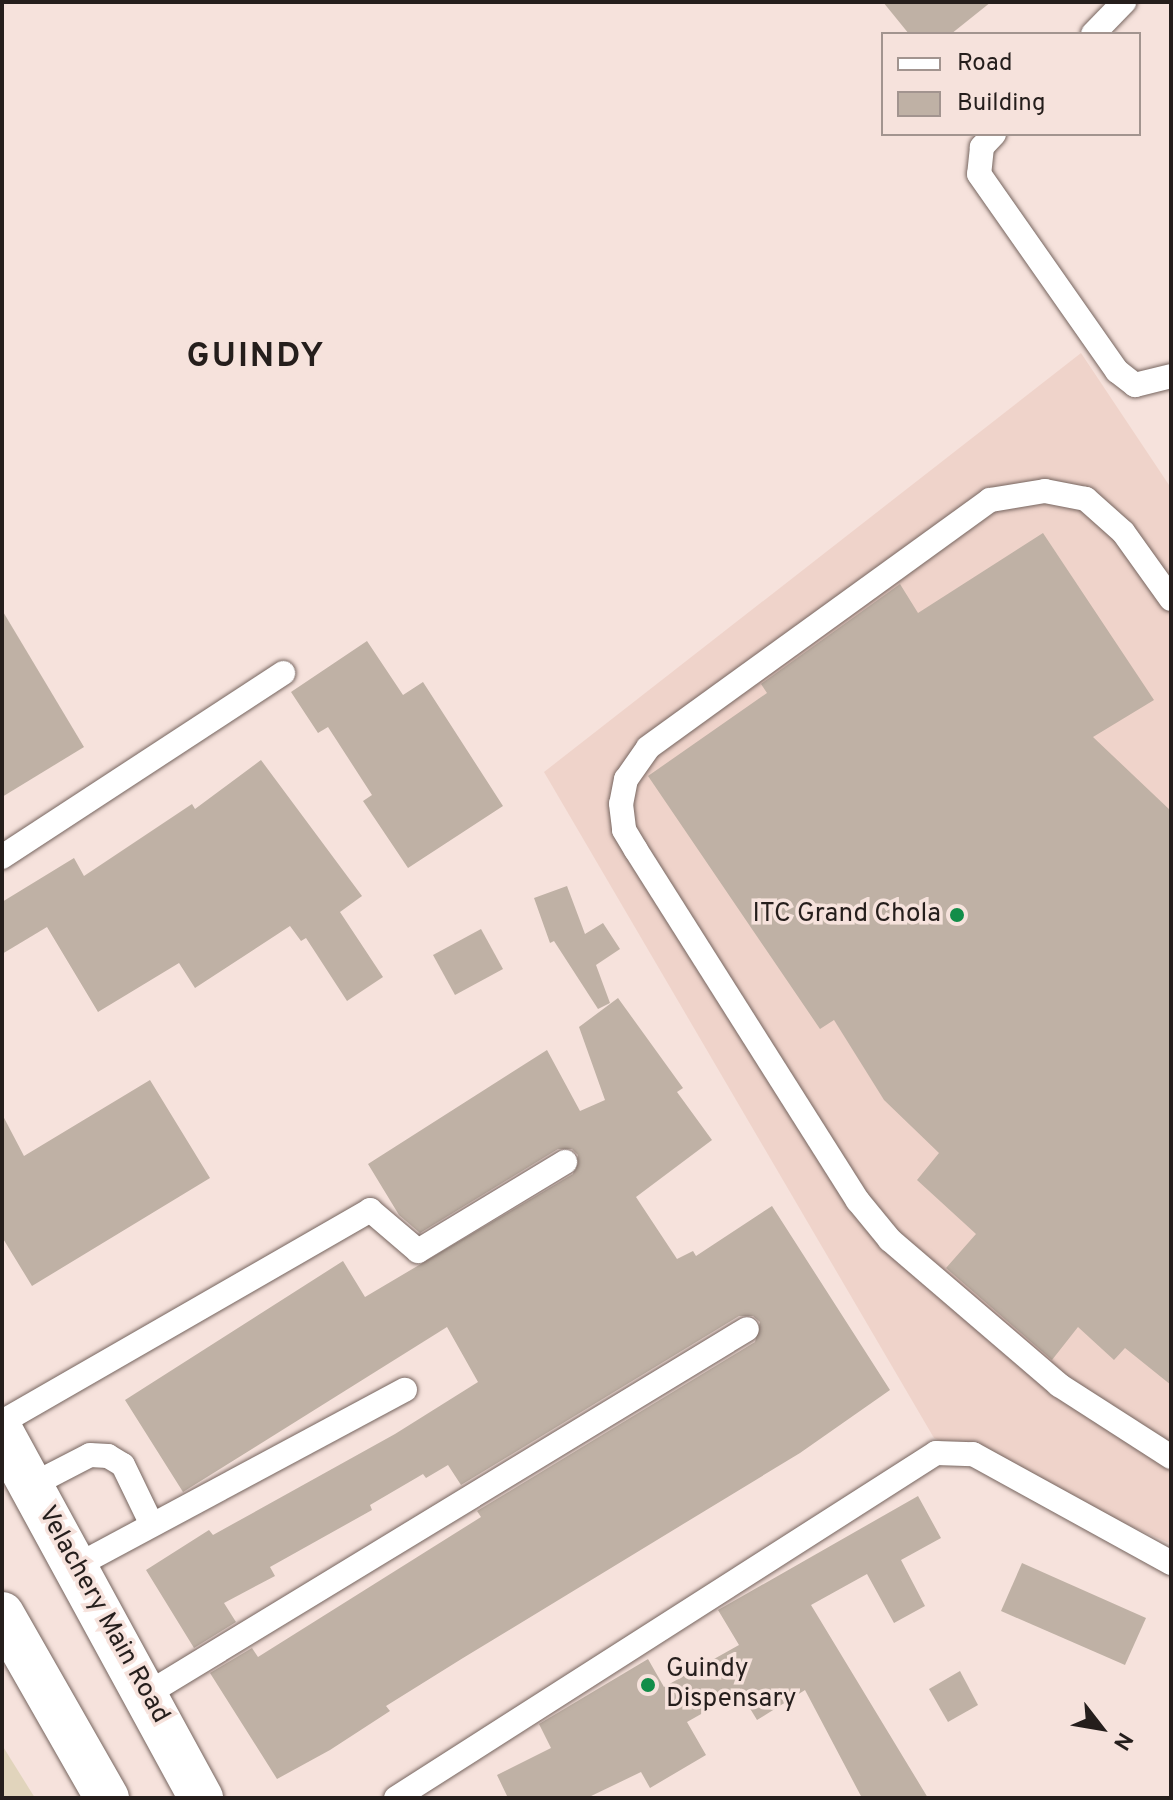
<!DOCTYPE html>
<style>
body{margin:0}
#map{position:relative;width:1173px;height:1800px;overflow:hidden;background:#f6e2dc;font-family:Overpass,sans-serif}
div>[style]{position:absolute}
.built>*{inset:0;background:#efd3ca}
.green>*{inset:0;background:#e1d4bc}
.building>*{inset:0;background:#bfb1a5}
.roads{filter:drop-shadow(0 0 2px #76655f) drop-shadow(0 0 2px #76655f)}
.lane>*{height:24px;margin:-12px;padding:0 12px;transform-origin:12px;border-radius:12px;background:#fff}
.secondary>*{height:44px;margin:-22px;padding:0 22px;transform-origin:22px;border-radius:22px;background:#fff}
.dots>*{width:22px;height:22px;translate:-50% -50%;box-sizing:border-box;border:4px solid #f6e2dc;border-radius:50%}
span{translate:-50% -50%;white-space:nowrap;text-align:center;line-height:1.15;-webkit-text-stroke:7px #f6e2dc;paint-order:stroke}
.poi-label{font-size:26px;color:#251e1c}
.right{translate:-100% -50%;text-align:right}
.left{translate:0 -50%;text-align:left}
.street-label{font-size:26px;color:#251e1c}
.district-label{font-size:34px;color:#251e1c;font-weight:700;letter-spacing:2px}
.frame{position:absolute;inset:0;border:4px solid #251e1c;pointer-events:none}
.legend{position:absolute;left:881px;top:32px;width:260px;height:104px;box-sizing:border-box;background:#f6e2dc;border:2px solid #a2948f;margin:0;padding:10px 14px;list-style:none;font-size:24px;color:#251e1c}
.legend li{display:flex;align-items:center;gap:16px;height:40px}
.legend b{width:40px;border:2px solid #a2948f}
.north{position:absolute;left:1061px;top:1688px;width:80px;height:80px;-webkit-text-stroke:6px #f6e2dc;paint-order:stroke;rotate:121deg;font-size:22px;font-weight:700;line-height:32px;text-align:center;color:#251e1c}
.north::after{content:'';display:block;margin:auto;width:28px;height:36px;background:#251e1c;clip-path:polygon(50% 0,100% 100%,50% 72%,0 100%)}
</style>
<div id="map">
<div class="built">
<i style="clip-path:polygon(1081px 353px,1171px 488px,1171px 1544px,934px 1438px,544px 772px)"></i>
</div>
<div class="green">
<i style="clip-path:polygon(2px 1745px,35px 1798px,2px 1798px)"></i>
</div>
<div class="building">
<i style="clip-path:polygon(883px 2px,991px 2px,951px 34px,909px 34px)"></i>
<i style="clip-path:polygon(1043px 533px,1154px 700px,1093px 737px,1171px 811px,1171px 1385px,1125px 1348px,1114px 1360px,1078px 1327px,1052px 1360px,946px 1268px,976px 1234px,917px 1180px,939px 1153px,884px 1100px,834px 1020px,820px 1029px,648px 776px,767px 693px,761px 684px,900px 584px,918px 613px)"></i>
<i style="clip-path:polygon(2px 610px,84px 747px,2px 797px)"></i>
<i style="clip-path:polygon(367px 641px,403px 695px,423px 682px,503px 806px,408px 868px,363px 801px,372px 795px,328px 727px,318px 733px,291px 692px)"></i>
<i style="clip-path:polygon(261px 760px,362px 896px,340px 912px,383px 977px,347px 1001px,306px 938px,301px 941px,290px 926px,195px 988px,179px 963px,98px 1012px,47px 927px,2px 954px,2px 902px,74px 858px,84px 876px,192px 804px,195px 809px)"></i>
<i style="clip-path:polygon(567px 886px,585px 934px,603px 923px,620px 949px,596px 965px,610px 1003px,598px 1009px,554px 941px,550px 943px,534px 898px)"></i>
<i style="clip-path:polygon(481px 929px,503px 969px,455px 995px,433px 955px)"></i>
<i style="clip-path:polygon(618px 998px,683px 1088px,677px 1092px,712px 1140px,636px 1197px,677px 1259px,693px 1251px,696px 1256px,772px 1206px,890px 1390px,800px 1453px,463px 1658px,386px 1706px,390px 1711px,330px 1750px,277px 1779px,210px 1673px,252px 1648px,258px 1657px,481px 1517px,477px 1511px,755px 1342px,760px 1322px,753px 1316px,739px 1316px,461px 1485px,448px 1465px,426px 1478px,423px 1474px,370px 1505px,372px 1510px,270px 1567px,275px 1576px,224px 1603px,236px 1622px,194px 1648px,146px 1570px,209px 1530px,213px 1535px,395px 1434px,478px 1382px,447px 1327px,183px 1492px,125px 1400px,343px 1261px,365px 1297px,573px 1174px,578px 1155px,572px 1149px,558px 1149px,420px 1233px,399px 1215px,368px 1164px,547px 1050px,580px 1111px,605px 1100px,579px 1027px)"></i>
<i style="clip-path:polygon(150px 1080px,210px 1178px,32px 1286px,2px 1237px,2px 1114px,24px 1156px)"></i>
<i style="clip-path:polygon(918px 1496px,941px 1538px,901px 1560px,925px 1606px,894px 1623px,867px 1574px,811px 1605px,928px 1798px,862px 1798px,805px 1690px,757px 1720px,740px 1692px,687px 1722px,706px 1755px,650px 1788px,641px 1772px,587px 1798px,508px 1798px,497px 1775px,551px 1748px,539px 1724px,648px 1659px,664px 1687px,739px 1645px,718px 1610px)"></i>
<i style="clip-path:polygon(1022px 1563px,1146px 1618px,1125px 1665px,1001px 1611px)"></i>
<i style="clip-path:polygon(960px 1671px,978px 1705px,948px 1722px,929px 1689px)"></i>
</div>
<div class="roads">
<div class="lane">
<i style="left:1093px;top:34px;width:45px;rotate:-45.9deg"></i>
<i style="left:994px;top:134px;width:18px;rotate:133deg"></i>
<i style="left:982px;top:147px;width:27px;rotate:96deg"></i>
<i style="left:979px;top:174px;width:241px;rotate:55deg"></i>
<i style="left:1117px;top:371px;width:23px;rotate:38deg"></i>
<i style="left:1135px;top:385px;width:37px;rotate:-14deg"></i>
<i style="left:1171px;top:599px;width:82px;rotate:-125.6deg"></i>
<i style="left:1123px;top:532px;width:50px;rotate:-138.3deg"></i>
<i style="left:1086px;top:499px;width:42px;rotate:-169deg"></i>
<i style="left:1045px;top:491px;width:56px;rotate:170.7deg"></i>
<i style="left:990px;top:500px;width:422px;rotate:144.1deg"></i>
<i style="left:648px;top:748px;width:38px;rotate:125deg"></i>
<i style="left:626px;top:779px;width:25px;rotate:101deg"></i>
<i style="left:621px;top:804px;width:26px;rotate:83deg"></i>
<i style="left:624px;top:830px;width:23px;rotate:59deg"></i>
<i style="left:636px;top:850px;width:415px;rotate:57.7deg"></i>
<i style="left:858px;top:1201px;width:50px;rotate:50.6deg"></i>
<i style="left:890px;top:1240px;width:223px;rotate:40.6deg"></i>
<i style="left:1059px;top:1385px;width:133px;rotate:32.7deg"></i>
<i style="left:2px;top:857px;width:336px;rotate:-33.2deg"></i>
<i style="left:2px;top:1422px;width:425px;rotate:-29.9deg"></i>
<i style="left:370px;top:1210px;width:63px;rotate:40.5deg"></i>
<i style="left:418px;top:1251px;width:172px;rotate:-31.2deg"></i>
<i style="left:32px;top:1485px;width:65px;rotate:-27.3deg"></i>
<i style="left:90px;top:1455px;width:18px;rotate:3deg"></i>
<i style="left:108px;top:1456px;width:17px;rotate:31deg"></i>
<i style="left:123px;top:1465px;width:64px;rotate:64.2deg"></i>
<i style="left:78px;top:1565px;width:371px;rotate:-28.2deg"></i>
<i style="left:147px;top:1694px;width:702px;rotate:-31.31deg"></i>
<i style="left:396px;top:1798px;width:641px;rotate:-32.57deg"></i>
<i style="left:936px;top:1453px;width:37px;rotate:2deg"></i>
<i style="left:973px;top:1454px;width:226px;rotate:28.8deg"></i>
</div>
<div class="secondary">
<i style="left:2px;top:1433px;width:416px;rotate:61.4deg"></i>
<i style="left:2px;top:1614px;width:212px;rotate:60.3deg"></i>
</div>
</div>
<div class="dots">
<i style="left:957px;top:915px;background:#128d49"></i>
<i style="left:648px;top:1685px;background:#128d49"></i>
</div>
<div class="poi-label">
<span class="right" style="left:941px;top:915px">ITC Grand Chola</span>
<span class="left" style="left:666px;top:1685px">Guindy<br>Dispensary</span>
</div>
<div class="street-label">
<span style="left:103px;top:1615px;rotate:61deg">Velachery Main Road</span>
</div>
<div class="district-label">
<span style="left:256px;top:358px">GUINDY</span>
</div>
<div class="frame"></div>
<ul class="legend">
<li><b style="height:10px;background:#fff"></b>Road</li>
<li><b style="height:22px;background:#bfb1a5"></b>Building</li>
</ul>
<div class="north">N</div>
</div>
